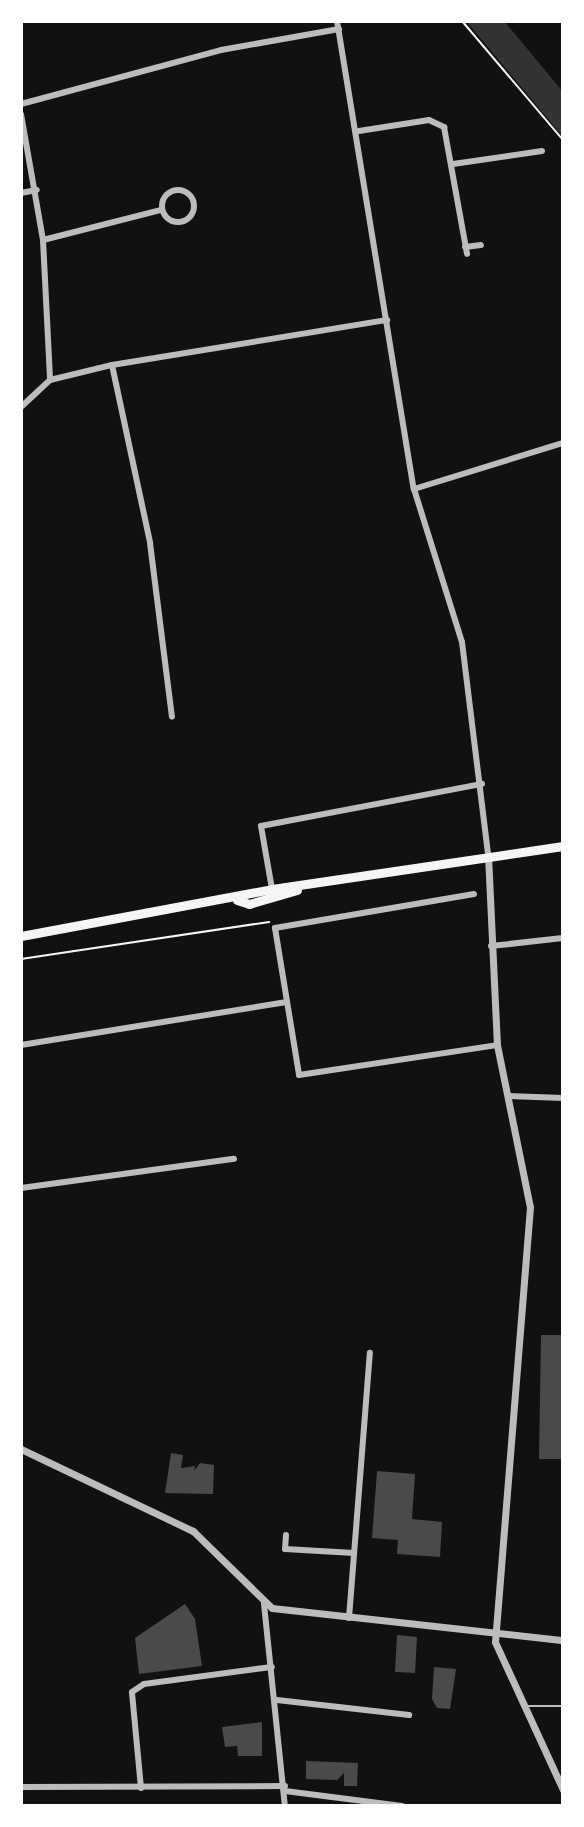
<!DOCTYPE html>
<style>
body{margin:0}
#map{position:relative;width:584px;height:1827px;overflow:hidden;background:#111;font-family:"Archivo Narrow",sans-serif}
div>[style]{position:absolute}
.water>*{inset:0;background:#333}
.building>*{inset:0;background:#4a4a4a}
.path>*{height:2px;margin:-1px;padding:0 1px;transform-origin:1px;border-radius:1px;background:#f5f5f5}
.service>*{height:2.5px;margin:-1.25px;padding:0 1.25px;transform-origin:1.25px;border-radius:1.25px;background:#bcbcbc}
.minor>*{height:6px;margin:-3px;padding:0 3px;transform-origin:3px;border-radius:3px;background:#bcbcbc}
.minor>.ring{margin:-3px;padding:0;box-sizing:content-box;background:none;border:6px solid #bcbcbc;border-radius:50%}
.tertiary>*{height:7px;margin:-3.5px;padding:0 3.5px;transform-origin:3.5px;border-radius:3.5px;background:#bcbcbc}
.primary>*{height:9px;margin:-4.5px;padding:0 4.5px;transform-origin:4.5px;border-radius:4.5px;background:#f5f5f5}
span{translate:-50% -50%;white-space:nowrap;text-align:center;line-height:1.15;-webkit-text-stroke:7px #fff;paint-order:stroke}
.frame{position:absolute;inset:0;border:23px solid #fff;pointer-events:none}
</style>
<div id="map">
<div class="water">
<i style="clip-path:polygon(466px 21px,504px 21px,520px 40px,563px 92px,563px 137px)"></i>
</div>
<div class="building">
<i style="clip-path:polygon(541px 1335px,563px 1335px,563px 1459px,539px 1459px)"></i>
<i style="clip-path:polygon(171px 1453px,183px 1455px,181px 1468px,195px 1466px,194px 1471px,200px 1463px,214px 1465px,213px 1494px,165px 1493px)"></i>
<i style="clip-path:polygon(377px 1471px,415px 1474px,412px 1519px,442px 1522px,440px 1557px,397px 1554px,398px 1540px,372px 1538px)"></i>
<i style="clip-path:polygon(185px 1604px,195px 1619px,202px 1666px,139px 1674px,135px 1638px)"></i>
<i style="clip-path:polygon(397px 1635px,417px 1637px,415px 1673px,395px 1672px)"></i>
<i style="clip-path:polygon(434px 1667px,456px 1669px,450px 1709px,437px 1708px,432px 1699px)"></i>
<i style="clip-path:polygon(262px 1722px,262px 1756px,238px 1756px,237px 1746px,225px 1747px,222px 1727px)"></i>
<i style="clip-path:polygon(306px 1761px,358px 1763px,357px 1786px,344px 1786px,344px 1773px,337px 1780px,306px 1779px)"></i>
</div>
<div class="path">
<i style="left:462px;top:21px;width:156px;rotate:49.7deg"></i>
<i style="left:21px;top:959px;width:251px;rotate:-8.5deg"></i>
</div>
<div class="service">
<i style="left:528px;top:1706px;width:35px"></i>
</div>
<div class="minor">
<i style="left:337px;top:21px;width:474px;rotate:80.7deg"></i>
<i style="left:414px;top:489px;width:160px;rotate:72.6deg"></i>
<i style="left:462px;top:642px;width:215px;rotate:83deg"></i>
<i style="left:21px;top:104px;width:207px;rotate:-15.1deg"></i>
<i style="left:221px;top:50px;width:120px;rotate:-10.1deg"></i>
<i style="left:21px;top:114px;width:128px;rotate:80.1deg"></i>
<i style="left:43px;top:240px;width:140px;rotate:87.1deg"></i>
<i style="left:359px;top:131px;width:71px;rotate:-8.9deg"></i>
<i style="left:429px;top:120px;width:17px;rotate:25deg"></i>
<i style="left:444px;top:127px;width:129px;rotate:79.7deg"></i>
<i style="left:453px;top:164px;width:90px;rotate:-8.3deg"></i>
<i class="ring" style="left:162px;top:190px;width:26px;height:26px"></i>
<i style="left:21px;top:193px;width:16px;rotate:-11deg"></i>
<i style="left:43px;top:240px;width:122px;rotate:-14.3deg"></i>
<i style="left:465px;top:247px;width:16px;rotate:-7deg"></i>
<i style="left:112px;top:365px;width:182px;rotate:77.9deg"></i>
<i style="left:150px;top:543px;width:175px;rotate:82.8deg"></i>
<i style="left:21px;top:407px;width:40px;rotate:-43deg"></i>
<i style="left:50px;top:380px;width:64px;rotate:-13.6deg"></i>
<i style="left:112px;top:365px;width:279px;rotate:-9.3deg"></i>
<i style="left:414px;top:489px;width:156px;rotate:-17.2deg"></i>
<i style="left:272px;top:889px;width:64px;rotate:-99.9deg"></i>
<i style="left:261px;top:826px;width:225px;rotate:-10.8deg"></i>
<i style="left:474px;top:894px;width:202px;rotate:170.3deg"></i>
<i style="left:275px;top:928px;width:149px;rotate:80.7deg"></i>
<i style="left:299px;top:1075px;width:200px;rotate:-8.6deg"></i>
<i style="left:491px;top:946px;width:72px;rotate:-6.3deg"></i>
<i style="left:21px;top:1045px;width:269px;rotate:-9.2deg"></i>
<i style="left:508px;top:1096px;width:55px;rotate:2.1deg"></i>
<i style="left:21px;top:1188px;width:215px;rotate:-7.8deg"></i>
<i style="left:286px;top:1535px;width:14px;rotate:94deg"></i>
<i style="left:285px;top:1549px;width:69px;rotate:3.3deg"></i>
<i style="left:264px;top:1604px;width:203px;rotate:84.1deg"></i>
<i style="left:349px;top:1618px;width:266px;rotate:-85.5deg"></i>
<i style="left:277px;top:1700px;width:133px;rotate:6.5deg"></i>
<i style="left:21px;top:1787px;width:264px;rotate:-0.2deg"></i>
<i style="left:141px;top:1788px;width:96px;rotate:-95.4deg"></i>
<i style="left:132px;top:1692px;width:14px;rotate:-34deg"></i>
<i style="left:144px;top:1684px;width:129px;rotate:-7.6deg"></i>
<i style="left:285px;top:1791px;width:118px;rotate:7.3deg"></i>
</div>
<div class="tertiary">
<i style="left:488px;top:855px;width:190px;rotate:87.3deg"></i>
<i style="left:497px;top:1045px;width:165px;rotate:78.5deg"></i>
<i style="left:530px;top:1207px;width:436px;rotate:94.6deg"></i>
<i style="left:495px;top:1642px;width:163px;rotate:65.3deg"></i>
<i style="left:21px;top:1449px;width:191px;rotate:25.5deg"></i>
<i style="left:193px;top:1531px;width:110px;rotate:44.3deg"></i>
<i style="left:272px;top:1608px;width:293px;rotate:6.3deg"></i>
</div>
<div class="primary">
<i style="left:237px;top:900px;width:13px;rotate:18deg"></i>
<i style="left:249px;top:904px;width:50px;rotate:-16.3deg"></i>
<i style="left:21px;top:936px;width:255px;rotate:-10.6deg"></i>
<i style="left:272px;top:889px;width:294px;rotate:-8.4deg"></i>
</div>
<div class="frame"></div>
</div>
